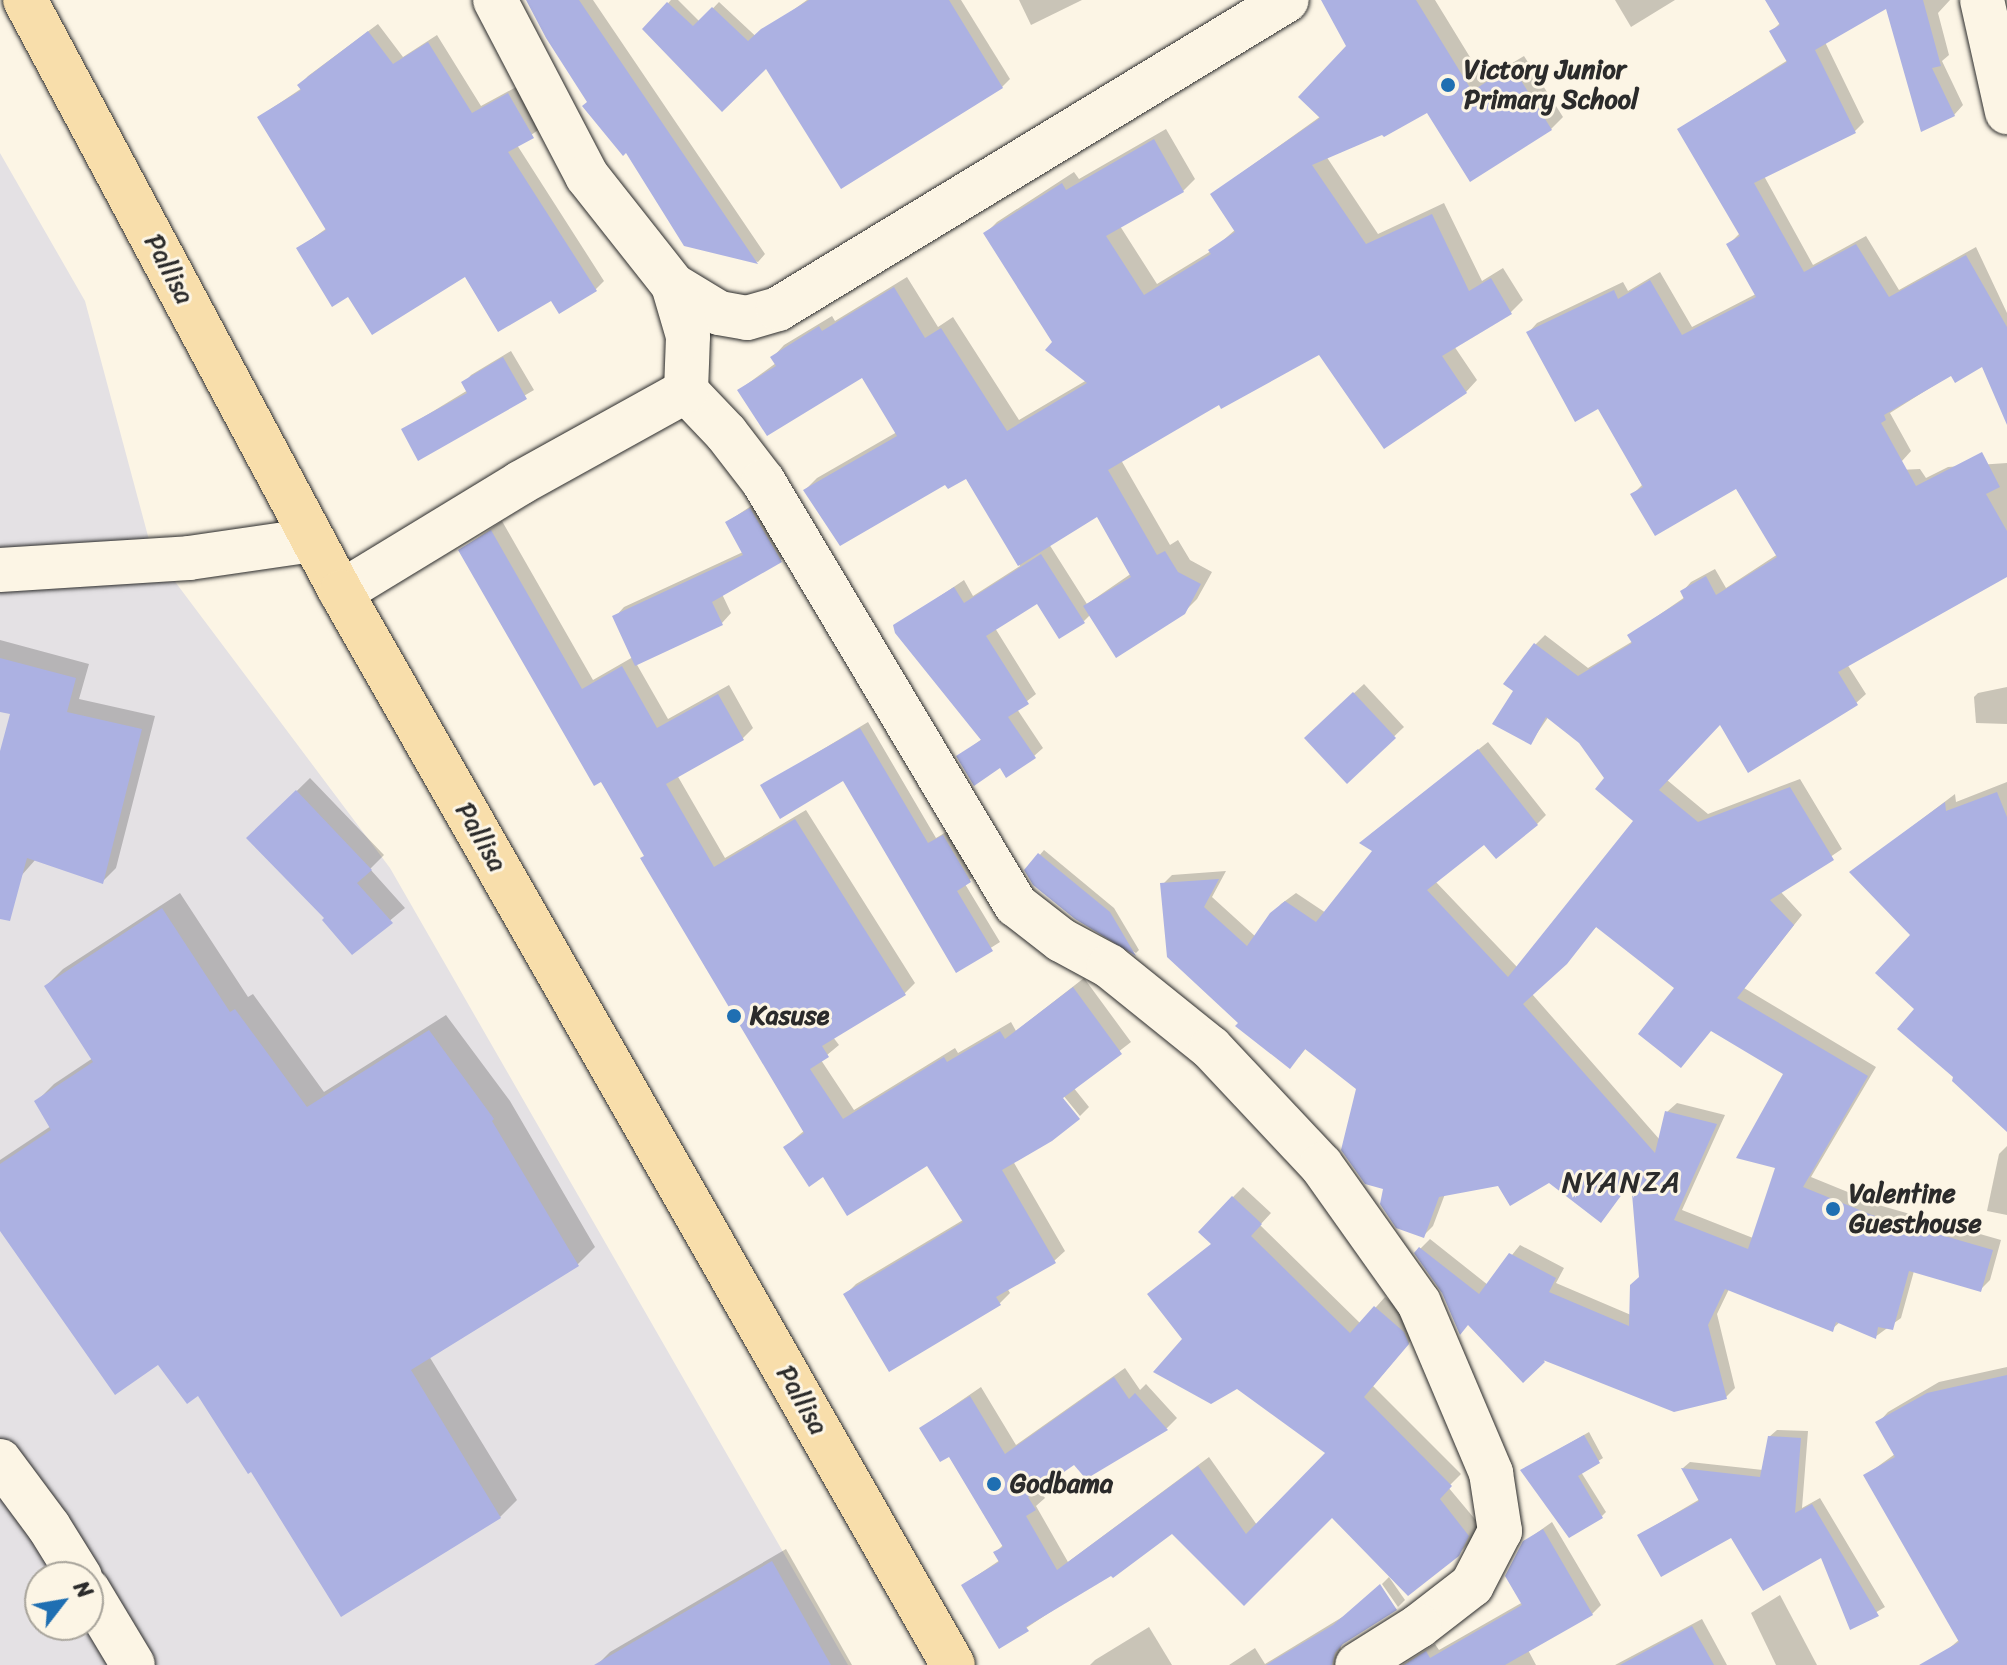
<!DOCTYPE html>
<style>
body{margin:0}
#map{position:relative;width:2007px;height:1665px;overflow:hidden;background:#fcf5e5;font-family:Sriracha,sans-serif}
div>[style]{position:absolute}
.built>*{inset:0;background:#e4e1e4}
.shadow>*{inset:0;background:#0003}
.building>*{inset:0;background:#acb1e2}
.roads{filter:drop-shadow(0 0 2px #2b2b2b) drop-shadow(0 0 2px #2b2b2b)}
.minor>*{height:44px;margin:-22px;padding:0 22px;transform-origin:22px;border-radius:22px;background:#fcf5e5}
.major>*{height:44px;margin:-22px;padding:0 22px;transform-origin:22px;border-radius:22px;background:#f8deab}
.dots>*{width:22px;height:22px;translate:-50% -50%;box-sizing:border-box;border:4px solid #fcf5e5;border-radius:50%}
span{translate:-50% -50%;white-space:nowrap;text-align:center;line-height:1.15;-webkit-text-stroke:6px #fcf5e5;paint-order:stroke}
.poi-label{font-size:26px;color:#2b2b2b;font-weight:700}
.left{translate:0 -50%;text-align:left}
.street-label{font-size:26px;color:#2b2b2b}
.quarter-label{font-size:30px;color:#2b2b2b;letter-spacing:2px}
.north{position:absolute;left:24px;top:1561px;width:80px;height:80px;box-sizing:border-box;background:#fcf5e5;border:2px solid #a8a49b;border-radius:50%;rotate:59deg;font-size:22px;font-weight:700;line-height:32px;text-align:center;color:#2b2b2b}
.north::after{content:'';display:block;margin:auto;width:28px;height:36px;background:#1f6fb2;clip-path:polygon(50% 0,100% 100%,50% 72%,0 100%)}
</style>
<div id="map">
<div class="built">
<i style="clip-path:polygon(evenodd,0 153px,85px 301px,152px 551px,390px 868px,848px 1665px,0 1665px,0 153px,40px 1577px,88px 1577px,88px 1625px,40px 1625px,40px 1577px)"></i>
</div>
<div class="shadow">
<i style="clip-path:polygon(529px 0,593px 0,765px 254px,758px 262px,685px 244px,627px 150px,589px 102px)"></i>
<i style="clip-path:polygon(671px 0,678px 0,700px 22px,719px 2px,777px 56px,645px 29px)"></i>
<i style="clip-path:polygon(807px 0,961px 0,1010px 79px,1002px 87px,785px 16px)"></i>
<i style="clip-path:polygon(1019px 0,1082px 0,1031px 25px)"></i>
<i style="clip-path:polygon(evenodd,1323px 0,1435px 0,1484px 80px,1524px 56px,1563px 117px,1551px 129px,1428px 111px,1326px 156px,1378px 234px,1444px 203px,1482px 281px,1503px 268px,1523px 300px,1511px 312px,1454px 346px,1477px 380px,1466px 392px,1320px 352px,1220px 402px,1121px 460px,1170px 545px,1178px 540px,1190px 560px,1212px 572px,1197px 599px,1184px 612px,1091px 614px,1084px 621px,1038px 601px,995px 628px,1036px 694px,1017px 709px,1043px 748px,1034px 756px,1001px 766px,959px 756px,982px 739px,896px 626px,964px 580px,973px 596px,1020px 566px,966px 476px,946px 482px,805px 490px,817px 478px,897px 432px,862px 375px,739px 390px,776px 363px,773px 357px,784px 345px,832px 316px,835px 321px,907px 277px,938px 327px,953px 317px,1019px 420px,1087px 380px,1054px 342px,985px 234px,997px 222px,1074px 172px,1079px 179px,1166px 129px,1195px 179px,1183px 191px,1120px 226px,1157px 284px,1211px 251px,1236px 229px,1212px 194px,1321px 116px,1349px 47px,1323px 0,1098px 514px,1132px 573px,1087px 604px,1049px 544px,1098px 514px)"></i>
<i style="clip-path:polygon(1615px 0,1675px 0,1631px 27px)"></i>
<i style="clip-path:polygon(evenodd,1768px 0,1950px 0,1938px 13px,1949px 55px,1942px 61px,1963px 105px,1954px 115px,1887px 6px,1825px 42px,1864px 122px,1855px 131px,1764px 176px,1813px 265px,1866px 236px,1899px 290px,1976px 247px,2007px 313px,2007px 421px,1983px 364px,1952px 374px,1890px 413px,1911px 451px,1902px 461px,1877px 471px,1920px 469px,1926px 478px,1948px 467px,2007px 463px,2007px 575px,1847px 664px,1866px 694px,1856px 703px,1721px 722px,1667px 780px,1708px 814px,1800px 779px,1842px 849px,1780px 891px,1802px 915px,1744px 988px,1876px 1067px,1811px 1177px,1882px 1206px,2001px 1240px,1990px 1280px,1980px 1290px,1914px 1271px,1901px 1318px,1875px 1337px,1840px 1322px,1832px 1329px,1729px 1289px,1717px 1314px,1735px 1388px,1726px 1397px,1546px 1359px,1523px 1380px,1444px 1292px,1416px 1253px,1430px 1239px,1488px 1285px,1520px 1245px,1564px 1268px,1556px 1283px,1631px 1315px,1641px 1277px,1633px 1180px,1600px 1221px,1549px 1181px,1499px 1184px,1445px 1194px,1433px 1226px,1423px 1236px,1385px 1187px,1359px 1088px,1307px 1047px,1299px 1057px,1241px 1023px,1163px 884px,1172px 875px,1226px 871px,1212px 897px,1256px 937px,1281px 904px,1296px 893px,1326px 913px,1374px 851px,1371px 834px,1488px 742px,1546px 815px,1537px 824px,1484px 842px,1435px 881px,1518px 968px,1636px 821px,1581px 741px,1549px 716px,1531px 742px,1515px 690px,1536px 644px,1545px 635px,1588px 668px,1633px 641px,1630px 635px,1685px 597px,1682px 592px,1691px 582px,1715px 569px,1726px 588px,1778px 554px,1737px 486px,1633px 494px,1642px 485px,1599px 406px,1528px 333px,1537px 323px,1623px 282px,1628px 291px,1660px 272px,1692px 327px,1756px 294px,1729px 244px,1740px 233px,1679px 129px,1788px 60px,1772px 31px,1781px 22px,1768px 0,1597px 926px,1786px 1073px,1778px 1167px,1753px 1238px,1682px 1210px,1725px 1115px,1677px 1103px,1667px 1112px,1660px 1140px,1532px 994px,1597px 926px)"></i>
<i style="clip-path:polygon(378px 24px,403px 57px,437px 35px,481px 106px,518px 86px,541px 128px,517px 145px,604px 281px,596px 289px,552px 298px,466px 274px,348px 294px,299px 248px,327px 228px,259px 117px,302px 88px,300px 85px,308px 76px)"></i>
<i style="clip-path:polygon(511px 351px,534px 390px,419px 458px,404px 429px,468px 390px,464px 383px,471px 375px)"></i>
<i style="clip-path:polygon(760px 500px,790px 551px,780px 561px,722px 594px,731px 613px,722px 623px,636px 663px,668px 719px,729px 685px,753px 728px,743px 738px,677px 775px,725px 858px,806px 810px,915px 983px,905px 993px,833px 1037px,839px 1045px,821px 1060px,854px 1110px,955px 1048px,958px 1053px,1011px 1022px,1016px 1031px,1084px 978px,1131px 1042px,1073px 1087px,1089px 1107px,1080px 1116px,1058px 1089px,1013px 1161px,1065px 1251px,1054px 1261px,1007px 1288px,1010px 1293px,1000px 1303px,845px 1295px,856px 1284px,963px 1220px,928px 1163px,824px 1174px,785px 1147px,805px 1130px,646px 855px,460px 550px,502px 521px,593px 680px,633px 657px,615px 617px,624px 607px,743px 552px,727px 522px)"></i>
<i style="clip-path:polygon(0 640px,89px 664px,79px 699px,155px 716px,116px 868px,102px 882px,36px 859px,21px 876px,0 871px,0 759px,13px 712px,0 710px)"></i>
<i style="clip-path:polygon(1364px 684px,1404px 727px,1347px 781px,1316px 728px)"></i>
<i style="clip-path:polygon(2007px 687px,2007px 724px,1976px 723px,1974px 697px,1978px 693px)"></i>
<i style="clip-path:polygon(868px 722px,936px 838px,951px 829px,977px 873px,965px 884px,1000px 942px,956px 970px,843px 778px,762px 786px)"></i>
<i style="clip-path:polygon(310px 778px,384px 855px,370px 869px,405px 908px,352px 952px,327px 918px,249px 838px)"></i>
<i style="clip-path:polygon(2007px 782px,2007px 1130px,1955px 1077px,1917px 1009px,1913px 935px,1852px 872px,1955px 794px,1956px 802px)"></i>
<i style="clip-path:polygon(1044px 850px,1114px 908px,1139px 950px,1136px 953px,1076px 917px,1027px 870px)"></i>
<i style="clip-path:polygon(180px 893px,248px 997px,253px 994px,324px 1092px,446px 1015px,510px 1101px,595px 1247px,578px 1264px,429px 1356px,517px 1500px,500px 1517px,252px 1470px,198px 1393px,0 1228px,0 1160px,51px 1126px,37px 1101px,54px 1084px,93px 1058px,46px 986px,63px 969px)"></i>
<i style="clip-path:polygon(2007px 1146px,2007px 1215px,1987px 1211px,1999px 1154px)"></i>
<i style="clip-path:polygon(1243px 1187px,1271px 1213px,1260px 1225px,1361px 1324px,1385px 1297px,1414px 1322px,1418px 1332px,1373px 1386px,1461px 1474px,1448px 1487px,1479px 1524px,1469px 1543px,1458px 1554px,1332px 1515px,1244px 1604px,1172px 1531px,999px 1646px,963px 1585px,1000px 1560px,996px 1552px,1004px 1544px,949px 1454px,921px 1428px,981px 1387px,1016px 1445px,1125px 1368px,1140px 1390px,1146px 1384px,1177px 1418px,1167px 1428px,1086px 1477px,1074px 1462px,1038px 1488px,1045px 1498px,1036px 1506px,1068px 1562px,1209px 1457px,1257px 1525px,1328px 1453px,1184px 1339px,1213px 1243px,1233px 1197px)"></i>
<i style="clip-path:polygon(2007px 1367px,2007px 1665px,1950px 1665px,1946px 1651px,1960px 1639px,1866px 1475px,1895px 1454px,1878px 1423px,1888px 1412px,1939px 1382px)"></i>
<i style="clip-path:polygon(1777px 1430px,1808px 1431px,1802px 1508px,1820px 1498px,1885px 1607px,1851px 1627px,1822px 1555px,1732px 1535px,1639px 1535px,1700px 1499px,1683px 1468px,1690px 1462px,1763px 1470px,1769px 1437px)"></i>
<i style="clip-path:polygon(1589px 1432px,1603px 1458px,1581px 1472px,1606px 1512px,1602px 1516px,1523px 1470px)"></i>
<i style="clip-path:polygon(1552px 1522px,1601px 1605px,1592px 1614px,1528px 1650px,1536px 1665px,1402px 1665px,1435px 1644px,1439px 1650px,1523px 1602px,1524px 1542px)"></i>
<i style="clip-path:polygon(786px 1549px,852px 1665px,597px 1665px,610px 1652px)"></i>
<i style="clip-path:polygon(1389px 1577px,1405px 1600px,1398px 1607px,1382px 1584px)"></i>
<i style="clip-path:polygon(1780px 1595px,1817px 1665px,1776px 1665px,1751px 1613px)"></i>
<i style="clip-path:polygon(1344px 1616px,1340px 1655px,1343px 1665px,1229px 1665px,1255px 1648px,1265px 1664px)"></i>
<i style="clip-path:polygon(1702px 1619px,1727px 1665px,1615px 1665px)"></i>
<i style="clip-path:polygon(1149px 1627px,1172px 1665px,1090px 1665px,1095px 1660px)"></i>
</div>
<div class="building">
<i style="clip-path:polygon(526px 0,579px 0,758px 264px,684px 246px,626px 153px,623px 156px,582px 106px,587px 102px,546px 38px)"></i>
<i style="clip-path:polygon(809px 0,949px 0,1003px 88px,841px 189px,766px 69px,722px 112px,642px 29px,667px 2px,693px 26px,712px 7px,748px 41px,761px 29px)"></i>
<i style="clip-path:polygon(1321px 0,1416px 0,1472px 91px,1512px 66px,1552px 130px,1470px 182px,1427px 113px,1384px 137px,1382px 135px,1312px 165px,1366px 244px,1432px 214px,1469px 291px,1491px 278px,1512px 314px,1442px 356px,1467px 393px,1384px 449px,1319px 355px,1221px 409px,1219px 405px,1108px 470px,1157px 555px,1165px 551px,1178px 572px,1201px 584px,1185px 614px,1116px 658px,1083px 606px,1131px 577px,1097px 517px,1018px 566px,966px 479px,948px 489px,945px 485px,840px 546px,803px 490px,897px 436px,862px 378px,767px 436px,737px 390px,776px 366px,770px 357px,819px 326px,822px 331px,894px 287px,925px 338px,941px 328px,1007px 431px,1087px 383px,1045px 350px,1052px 342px,983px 233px,1062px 183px,1066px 190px,1154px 139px,1184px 192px,1106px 236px,1144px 295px,1211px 254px,1208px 250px,1235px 232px,1210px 194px,1320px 118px,1298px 97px,1346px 46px)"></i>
<i style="clip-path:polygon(evenodd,1765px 0,1923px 0,1941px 66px,1932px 68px,1955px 116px,1921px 132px,1886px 9px,1815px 50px,1856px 133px,1754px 183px,1804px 272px,1856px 244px,1889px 297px,1966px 255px,2007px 327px,2007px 425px,1982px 367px,1955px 383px,1951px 376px,1884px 415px,1886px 420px,1881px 423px,1916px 486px,1982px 452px,2000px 487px,1986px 494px,2007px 531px,2007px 577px,1838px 672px,1858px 705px,1748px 773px,1720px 725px,1659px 790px,1698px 822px,1790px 787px,1834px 860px,1770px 900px,1794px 925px,1737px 998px,1868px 1076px,1803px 1187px,1872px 1215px,1993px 1250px,1981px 1292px,1909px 1271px,1893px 1330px,1878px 1327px,1876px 1339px,1836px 1322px,1833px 1332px,1725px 1289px,1708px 1325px,1727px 1399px,1674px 1412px,1543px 1360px,1545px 1362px,1523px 1383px,1468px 1325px,1460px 1335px,1442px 1293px,1414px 1253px,1419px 1247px,1479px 1294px,1509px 1253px,1556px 1278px,1549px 1292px,1629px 1326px,1630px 1285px,1639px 1277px,1631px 1182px,1601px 1223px,1549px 1183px,1510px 1206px,1498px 1186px,1439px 1197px,1424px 1238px,1396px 1228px,1380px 1204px,1383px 1189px,1365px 1184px,1341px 1150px,1356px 1089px,1305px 1049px,1290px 1069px,1235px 1026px,1238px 1023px,1167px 957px,1160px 883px,1219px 879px,1204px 907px,1247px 946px,1270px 913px,1285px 901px,1316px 922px,1372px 851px,1359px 843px,1478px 749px,1538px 825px,1496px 859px,1484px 845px,1427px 890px,1508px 977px,1633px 821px,1595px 789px,1604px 778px,1579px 743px,1546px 717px,1531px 745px,1492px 724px,1513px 691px,1503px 684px,1534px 643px,1578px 676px,1632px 643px,1627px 635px,1684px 599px,1680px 591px,1706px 576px,1716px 595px,1777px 557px,1736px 489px,1655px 536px,1630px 494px,1643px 487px,1598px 409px,1575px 422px,1526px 332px,1614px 290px,1618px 299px,1650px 280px,1682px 335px,1756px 297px,1726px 244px,1740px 236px,1677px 129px,1787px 62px,1769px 31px,1780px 25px,1765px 0,1596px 927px,1674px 988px,1638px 1034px,1681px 1068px,1711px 1031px,1783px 1074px,1736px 1158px,1775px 1168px,1748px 1249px,1674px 1220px,1717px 1124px,1665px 1111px,1655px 1153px,1523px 1004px,1567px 964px,1596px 927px)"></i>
<i style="clip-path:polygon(368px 31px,393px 64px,428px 42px,472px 113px,508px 93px,534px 138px,508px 152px,597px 291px,559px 314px,551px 301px,498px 332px,465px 277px,372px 335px,348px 297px,332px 307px,296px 248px,326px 230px,257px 117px,301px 90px,297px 85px)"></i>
<i style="clip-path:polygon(503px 357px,527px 399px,418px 461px,401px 429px,467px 393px,461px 382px)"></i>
<i style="clip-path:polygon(750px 508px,782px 562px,712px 602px,723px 625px,635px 666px,612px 616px,743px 555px,725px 522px)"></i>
<i style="clip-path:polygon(491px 530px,582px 689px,622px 666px,657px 728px,718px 694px,744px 740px,666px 784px,714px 867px,795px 819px,906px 995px,822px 1046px,829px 1057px,810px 1069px,843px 1119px,944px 1057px,947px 1062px,1000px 1031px,1005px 1039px,1073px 987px,1122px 1054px,1063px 1098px,1080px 1119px,1052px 1141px,1002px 1170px,1056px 1263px,996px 1297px,1001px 1305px,889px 1372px,843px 1294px,963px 1222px,927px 1166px,847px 1216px,823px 1177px,809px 1187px,783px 1147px,804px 1133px,640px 858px,644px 856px,601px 782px,594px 786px,458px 550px)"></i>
<i style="clip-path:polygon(1041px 554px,1085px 623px,1059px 639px,1037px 604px,986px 636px,1029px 704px,1008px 717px,1036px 758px,1006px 778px,1000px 768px,974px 786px,956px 756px,981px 740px,895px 633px,893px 625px,954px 587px,964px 603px)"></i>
<i style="clip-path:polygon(0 658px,76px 678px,67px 712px,142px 729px,103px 884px,27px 858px,10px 921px,0 919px,0 751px,10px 714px,0 712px)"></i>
<i style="clip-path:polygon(1353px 692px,1396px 738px,1347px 784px,1304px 738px)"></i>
<i style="clip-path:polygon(860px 728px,928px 843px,943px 835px,971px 882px,957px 891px,993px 951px,956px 973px,843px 781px,780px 819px,760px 785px)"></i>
<i style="clip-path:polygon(296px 790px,372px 870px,357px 883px,393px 923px,352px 955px,322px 920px,324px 918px,246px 838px)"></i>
<i style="clip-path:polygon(1997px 792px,2007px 817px,2007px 1132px,1952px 1081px,1953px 1077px,1897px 1029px,1914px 1009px,1875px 973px,1910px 935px,1849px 872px,1945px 802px,1946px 811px)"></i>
<i style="clip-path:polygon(1038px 853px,1110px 912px,1136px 956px,1075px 919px,1033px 885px,1024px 870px)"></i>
<i style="clip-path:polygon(162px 908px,230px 1012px,235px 1009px,307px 1107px,429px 1030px,494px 1119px,492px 1121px,579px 1266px,411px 1370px,501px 1518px,341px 1617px,251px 1472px,248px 1474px,198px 1396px,187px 1404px,158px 1365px,115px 1395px,0 1231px,0 1164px,51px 1130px,34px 1101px,93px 1062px,44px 986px)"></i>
<i style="clip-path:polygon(1232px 1196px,1262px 1224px,1251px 1236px,1350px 1333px,1374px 1306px,1404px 1332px,1409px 1344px,1364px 1397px,1452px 1486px,1440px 1499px,1469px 1536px,1459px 1556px,1408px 1596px,1332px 1518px,1244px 1606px,1172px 1534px,1113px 1578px,1111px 1576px,1026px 1627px,1029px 1631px,999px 1649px,961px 1585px,999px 1562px,993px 1552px,1003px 1547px,949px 1457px,940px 1462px,919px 1428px,970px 1396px,1005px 1454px,1114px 1377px,1129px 1399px,1135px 1393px,1168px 1430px,1086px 1479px,1074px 1465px,1028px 1497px,1036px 1510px,1026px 1516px,1057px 1570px,1198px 1466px,1246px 1534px,1325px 1453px,1237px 1389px,1211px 1404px,1153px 1372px,1182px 1339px,1147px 1294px,1211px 1244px,1198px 1232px)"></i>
<i style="clip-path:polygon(2007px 1375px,2007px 1665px,1919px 1665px,1959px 1642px,1863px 1475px,1895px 1457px,1875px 1422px,1927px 1393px)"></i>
<i style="clip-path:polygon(1584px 1435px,1600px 1463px,1578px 1476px,1603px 1518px,1569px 1538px,1520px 1470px)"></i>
<i style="clip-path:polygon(1768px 1436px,1801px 1438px,1795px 1513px,1812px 1504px,1879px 1616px,1850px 1630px,1821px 1558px,1763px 1591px,1731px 1538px,1661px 1577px,1637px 1535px,1699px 1501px,1681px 1468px,1760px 1477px)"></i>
<i style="clip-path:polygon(1543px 1529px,1593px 1615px,1505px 1665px,1404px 1665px,1426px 1651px,1430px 1658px,1522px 1605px,1505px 1576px,1523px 1541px)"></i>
<i style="clip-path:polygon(772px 1561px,831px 1665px,594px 1665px)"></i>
<i style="clip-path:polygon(1380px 1584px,1397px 1610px,1343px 1644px,1335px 1653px,1332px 1665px,1266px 1665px,1333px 1625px)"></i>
<i style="clip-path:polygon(1692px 1626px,1714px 1665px,1620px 1665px)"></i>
</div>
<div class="roads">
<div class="minor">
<i style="left:495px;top:0;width:199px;rotate:62.4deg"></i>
<i style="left:587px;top:176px;width:139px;rotate:51.7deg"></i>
<i style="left:673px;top:285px;width:54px;rotate:31.3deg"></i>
<i style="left:719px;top:313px;width:28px;rotate:10deg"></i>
<i style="left:747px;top:318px;width:32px;rotate:-16deg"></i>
<i style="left:778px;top:309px;width:595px;rotate:-31.26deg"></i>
<i style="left:1982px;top:0;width:115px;rotate:77.4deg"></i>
<i style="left:686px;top:391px;width:58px;rotate:46.4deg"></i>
<i style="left:726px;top:433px;width:61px;rotate:52.4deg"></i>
<i style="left:763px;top:481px;width:494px;rotate:59.2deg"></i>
<i style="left:1016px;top:905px;width:57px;rotate:37.9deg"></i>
<i style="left:1061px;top:940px;width:55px;rotate:28.4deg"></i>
<i style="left:1109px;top:966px;width:131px;rotate:38.8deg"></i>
<i style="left:1211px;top:1048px;width:161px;rotate:46.8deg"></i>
<i style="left:1321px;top:1165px;width:169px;rotate:54.6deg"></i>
<i style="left:1419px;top:1303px;width:185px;rotate:67deg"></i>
<i style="left:1491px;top:1473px;width:59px;rotate:81.2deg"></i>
<i style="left:1500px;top:1531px;width:61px;rotate:117.4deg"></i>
<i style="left:1472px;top:1585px;width:67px;rotate:142.3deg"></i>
<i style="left:1419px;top:1626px;width:73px;rotate:147.8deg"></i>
<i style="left:0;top:570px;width:189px;rotate:-3.6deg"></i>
<i style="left:189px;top:558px;width:125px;rotate:-8.3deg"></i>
<i style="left:341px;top:592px;width:210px;rotate:-31.3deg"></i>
<i style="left:520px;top:483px;width:190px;rotate:-29deg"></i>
<i style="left:686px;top:391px;width:55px;rotate:-87.9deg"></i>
<i style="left:688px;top:336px;width:53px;rotate:-106.4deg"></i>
<i style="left:0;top:1461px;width:82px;rotate:53.4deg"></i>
<i style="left:49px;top:1527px;width:59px;rotate:58.2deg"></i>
<i style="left:88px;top:1590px;width:87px;rotate:59deg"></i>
</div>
<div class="major">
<i style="left:25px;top:0;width:671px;rotate:61.91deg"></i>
<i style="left:341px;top:592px;width:1235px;rotate:60.3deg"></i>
</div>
</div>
<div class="dots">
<i style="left:1448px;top:85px;background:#1f6fb2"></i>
<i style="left:734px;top:1016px;background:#1f6fb2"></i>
<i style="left:1833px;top:1209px;background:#1f6fb2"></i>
<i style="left:994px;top:1484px;background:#1f6fb2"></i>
</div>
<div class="poi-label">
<span class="left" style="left:1464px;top:85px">Victory Junior<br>Primary School</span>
<span class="left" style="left:750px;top:1016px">Kasuse</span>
<span class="left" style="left:1849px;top:1209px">Valentine<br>Guesthouse</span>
<span class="left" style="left:1010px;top:1484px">Godbama</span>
</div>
<div class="street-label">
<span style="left:169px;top:269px;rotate:62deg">Pallisa</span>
<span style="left:481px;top:837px;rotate:60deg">Pallisa</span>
<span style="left:802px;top:1400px;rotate:60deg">Pallisa</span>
</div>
<div class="quarter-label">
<span style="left:1622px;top:1182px">NYANZA</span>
</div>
<div class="north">N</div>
</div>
